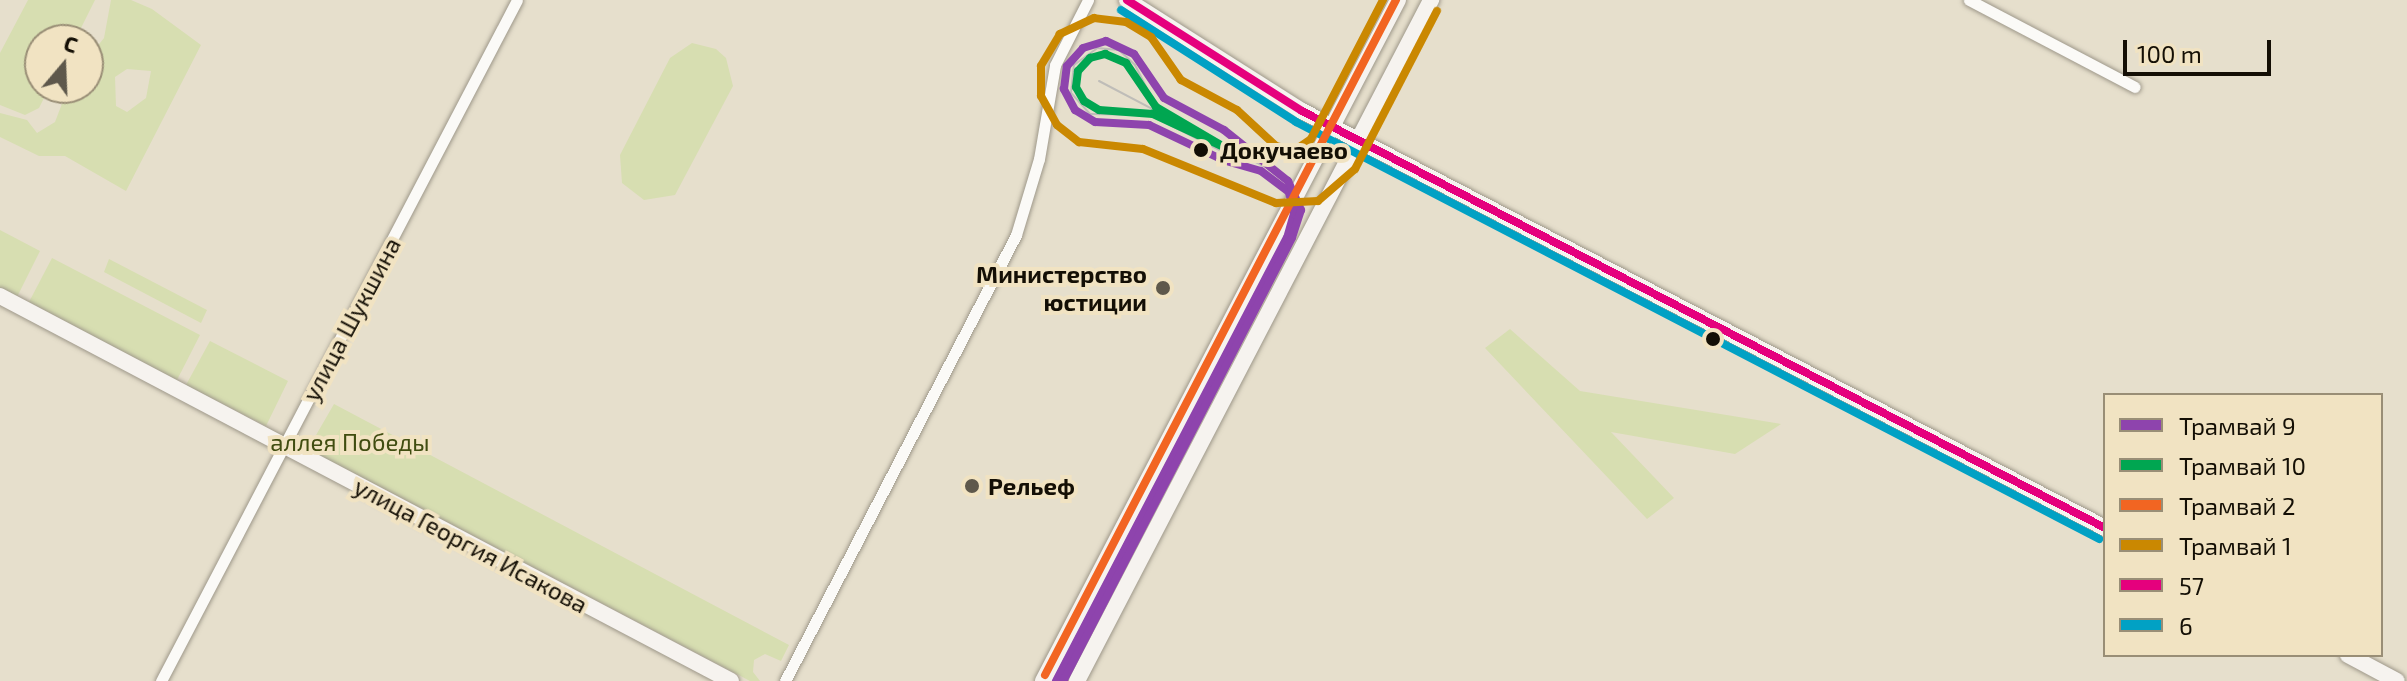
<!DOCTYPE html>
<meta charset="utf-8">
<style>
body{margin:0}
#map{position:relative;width:2407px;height:681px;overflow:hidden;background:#e6dfcc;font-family:"Exo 2",sans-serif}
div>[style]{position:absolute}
.green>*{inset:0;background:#d7deb1}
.roads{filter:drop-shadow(0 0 2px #9e988a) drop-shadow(0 0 2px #9e988a)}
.street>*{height:11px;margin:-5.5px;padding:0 5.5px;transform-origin:5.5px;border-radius:5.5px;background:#fbfaf7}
.secondary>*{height:16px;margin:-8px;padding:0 8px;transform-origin:8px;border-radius:8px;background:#f6f3ef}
.tram>*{height:2px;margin:-1px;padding:0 1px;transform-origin:1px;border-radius:1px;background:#bfbdb8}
.bus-1>*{height:8px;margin:-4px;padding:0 4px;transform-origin:4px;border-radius:4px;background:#e5007d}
.bus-2>*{height:8px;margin:-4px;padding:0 4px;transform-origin:4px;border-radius:4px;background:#01a1c4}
.tram-1>*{height:8px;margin:-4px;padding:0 4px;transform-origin:4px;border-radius:4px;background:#8e44ad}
.tram-2>*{height:8px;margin:-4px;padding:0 4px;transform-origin:4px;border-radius:4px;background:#00a651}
.tram-3>*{height:8px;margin:-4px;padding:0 4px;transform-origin:4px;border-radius:4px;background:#f26522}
.tram-4>*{height:8px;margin:-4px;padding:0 4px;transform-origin:4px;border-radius:4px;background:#ca8801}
.dots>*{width:22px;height:22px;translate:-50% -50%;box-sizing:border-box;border:4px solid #f1e3c2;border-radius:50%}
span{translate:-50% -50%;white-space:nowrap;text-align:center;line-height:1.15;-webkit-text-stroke:8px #f1e3c2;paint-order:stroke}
.stop-label{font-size:24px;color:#140f05;font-weight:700}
.left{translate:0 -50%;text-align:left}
.poi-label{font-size:24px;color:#140f05;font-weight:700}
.right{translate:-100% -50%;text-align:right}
.street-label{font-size:24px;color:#140f05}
.park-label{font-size:24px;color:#404d11}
.legend{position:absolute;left:2103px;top:393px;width:280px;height:264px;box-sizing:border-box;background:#f1e3c2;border:2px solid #998e76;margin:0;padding:10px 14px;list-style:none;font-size:24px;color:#140f05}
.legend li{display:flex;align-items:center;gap:16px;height:40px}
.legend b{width:40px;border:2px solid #998e76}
.north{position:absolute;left:24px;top:24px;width:80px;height:80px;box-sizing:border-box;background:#f1e3c2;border:2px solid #998e76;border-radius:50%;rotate:19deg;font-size:22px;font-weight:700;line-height:32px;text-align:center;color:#140f05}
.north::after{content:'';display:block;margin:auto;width:28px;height:36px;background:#5e584b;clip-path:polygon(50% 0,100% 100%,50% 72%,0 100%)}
.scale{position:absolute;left:2123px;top:40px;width:148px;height:36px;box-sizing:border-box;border:4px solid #140f05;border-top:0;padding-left:10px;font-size:24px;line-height:28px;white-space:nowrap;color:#140f05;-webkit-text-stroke:6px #f1e3c2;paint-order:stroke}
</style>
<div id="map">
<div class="green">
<i style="clip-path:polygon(28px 0,95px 0,75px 40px,40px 40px,40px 88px,49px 88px,39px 108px,25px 115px,0 105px,0 53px)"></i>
<i style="clip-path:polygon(evenodd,111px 0,131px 0,152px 9px,201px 45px,126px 191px,65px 156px,39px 156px,0 137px,0 113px,27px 120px,37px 133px,55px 122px,68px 88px,88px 88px,88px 58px,104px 38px,111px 0,127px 69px,151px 71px,146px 98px,127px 112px,116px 106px,115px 77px,127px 69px)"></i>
<i style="clip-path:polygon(692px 43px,716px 49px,726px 58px,733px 86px,675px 195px,644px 200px,622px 183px,620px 155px,670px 58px)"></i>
<i style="clip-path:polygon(0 230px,40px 251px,17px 297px,0 288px)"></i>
<i style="clip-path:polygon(52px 258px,200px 335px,177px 380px,29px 302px)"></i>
<i style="clip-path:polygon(109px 259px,207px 310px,201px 323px,104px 272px)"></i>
<i style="clip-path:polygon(1510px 329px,1580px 391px,1781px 424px,1735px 454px,1611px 432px,1674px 498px,1647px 519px,1485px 348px)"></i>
<i style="clip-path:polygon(210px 341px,288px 381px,266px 426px,186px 385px)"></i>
<i style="clip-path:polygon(334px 404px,789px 645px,781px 661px,765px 654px,754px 660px,753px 672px,760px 681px,750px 681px,308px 449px)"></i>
</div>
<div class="roads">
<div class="street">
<i style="left:1969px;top:0;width:187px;rotate:27.7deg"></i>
<i style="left:161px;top:681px;width:768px;rotate:-62.4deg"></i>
<i style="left:785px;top:681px;width:502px;rotate:-62.62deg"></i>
<i style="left:1016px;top:235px;width:79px;rotate:-73.2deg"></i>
<i style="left:1039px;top:159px;width:95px;rotate:-80.3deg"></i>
<i style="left:1055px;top:65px;width:73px;rotate:-63.1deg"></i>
</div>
<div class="secondary">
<i style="left:1127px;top:0;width:207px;rotate:32.4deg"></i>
<i style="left:1302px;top:111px;width:905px;rotate:27.44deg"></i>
<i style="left:0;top:296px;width:826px;rotate:27.77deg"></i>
<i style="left:2348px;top:655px;width:55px;rotate:28deg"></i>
<i style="left:1043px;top:681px;width:768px;rotate:-62.47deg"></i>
<i style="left:1077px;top:681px;width:768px;rotate:-62.53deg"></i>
</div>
</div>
<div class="tram">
<i style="left:1099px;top:81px;width:67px;rotate:27.7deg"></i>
<i style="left:1261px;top:171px;width:124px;rotate:-153.2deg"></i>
<i style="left:1150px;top:115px;width:60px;rotate:-179deg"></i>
<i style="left:1090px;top:114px;width:28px;rotate:-132deg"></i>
<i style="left:1071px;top:93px;width:28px;rotate:-84deg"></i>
<i style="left:1074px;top:65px;width:29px;rotate:-36deg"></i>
<i style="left:1097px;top:48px;width:22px;rotate:5deg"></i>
<i style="left:1119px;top:50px;width:22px;rotate:43deg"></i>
<i style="left:1135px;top:65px;width:48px;rotate:62.9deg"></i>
<i style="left:1157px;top:108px;width:121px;rotate:28.7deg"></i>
</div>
<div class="bus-1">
<i style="left:1127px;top:0;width:207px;rotate:32.4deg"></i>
<i style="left:1302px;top:111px;width:905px;rotate:27.44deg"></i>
</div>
<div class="bus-2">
<i style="left:1121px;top:10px;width:208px;rotate:32.6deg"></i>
<i style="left:1296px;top:122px;width:905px;rotate:27.44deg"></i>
</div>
<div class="tram-1">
<i style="left:1056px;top:681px;width:500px;rotate:-62.5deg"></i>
<i style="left:1287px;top:238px;width:25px;rotate:-74deg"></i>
<i style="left:1294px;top:214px;width:23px;rotate:-103deg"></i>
<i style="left:1289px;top:192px;width:35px;rotate:-143deg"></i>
<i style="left:1261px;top:171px;width:40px;rotate:-164deg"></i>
<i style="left:1223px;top:160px;width:82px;rotate:-154.7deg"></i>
<i style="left:1149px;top:125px;width:54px;rotate:-176.8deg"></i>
<i style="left:1095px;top:122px;width:23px;rotate:-149deg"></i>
<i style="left:1075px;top:110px;width:24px;rotate:-118deg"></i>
<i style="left:1064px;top:89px;width:23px;rotate:-83deg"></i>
<i style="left:1067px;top:66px;width:24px;rotate:-48deg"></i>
<i style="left:1083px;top:48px;width:24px;rotate:-17deg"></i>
<i style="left:1106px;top:41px;width:31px;rotate:25deg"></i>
<i style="left:1134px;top:54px;width:53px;rotate:55.7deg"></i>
<i style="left:1164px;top:98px;width:68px;rotate:28.1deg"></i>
<i style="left:1224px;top:130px;width:82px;rotate:38.6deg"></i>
<i style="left:1288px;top:181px;width:32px;rotate:66deg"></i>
<i style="left:1301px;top:210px;width:29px;rotate:108deg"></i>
<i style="left:1292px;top:238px;width:499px;rotate:117.3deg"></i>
</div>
<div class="tram-2">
<i style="left:1105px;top:54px;width:23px;rotate:23deg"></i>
<i style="left:1126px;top:63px;width:53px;rotate:55.7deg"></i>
<i style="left:1156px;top:107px;width:81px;rotate:30.4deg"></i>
<i style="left:1226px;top:148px;width:81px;rotate:-155deg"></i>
<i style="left:1153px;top:114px;width:54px;rotate:-175.8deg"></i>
<i style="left:1099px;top:110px;width:17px;rotate:-149deg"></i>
<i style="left:1084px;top:101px;width:16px;rotate:-120deg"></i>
<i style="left:1076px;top:87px;width:16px;rotate:-83deg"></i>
<i style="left:1078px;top:71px;width:18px;rotate:-47deg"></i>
<i style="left:1090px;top:58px;width:16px;rotate:-15deg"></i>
</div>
<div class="tram-3">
<i style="left:1045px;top:675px;width:761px;rotate:-62.53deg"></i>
</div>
<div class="tram-4">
<i style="left:1383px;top:0;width:157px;rotate:117.4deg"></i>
<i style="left:1311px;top:139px;width:19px;rotate:145deg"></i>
<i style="left:1295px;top:150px;width:19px;rotate:-168deg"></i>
<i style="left:1276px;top:146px;width:53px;rotate:-137.3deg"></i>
<i style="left:1237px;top:110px;width:64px;rotate:-151.8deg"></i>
<i style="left:1181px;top:80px;width:52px;rotate:-124.9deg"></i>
<i style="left:1151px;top:37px;width:29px;rotate:-149deg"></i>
<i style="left:1126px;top:22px;width:32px;rotate:-173deg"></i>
<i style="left:1094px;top:18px;width:38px;rotate:155deg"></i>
<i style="left:1060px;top:34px;width:37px;rotate:121deg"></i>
<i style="left:1041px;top:66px;width:30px;rotate:90deg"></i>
<i style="left:1041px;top:96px;width:33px;rotate:61deg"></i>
<i style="left:1057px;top:125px;width:28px;rotate:38deg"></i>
<i style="left:1079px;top:142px;width:64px;rotate:6.2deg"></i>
<i style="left:1143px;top:149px;width:144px;rotate:22.1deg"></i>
<i style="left:1276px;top:203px;width:42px;rotate:-2.7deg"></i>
<i style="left:1318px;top:201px;width:49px;rotate:-40.9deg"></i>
<i style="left:1355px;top:169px;width:178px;rotate:-62.6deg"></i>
</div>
<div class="dots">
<i style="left:1201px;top:150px;background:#140f05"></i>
<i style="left:1163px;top:288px;background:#5e584b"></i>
<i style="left:1713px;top:339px;background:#140f05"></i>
<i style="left:972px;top:486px;background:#5e584b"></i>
</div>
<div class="stop-label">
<span class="left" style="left:1220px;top:150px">Докучаево</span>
</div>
<div class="poi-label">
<span class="right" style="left:1147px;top:288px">Министерство<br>юстиции</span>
<span class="left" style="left:988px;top:486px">Рельеф</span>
</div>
<div class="street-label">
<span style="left:351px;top:319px;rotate:-62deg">улица Шукшина</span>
<span style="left:471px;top:545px;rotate:28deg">улица Георгия Исакова</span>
</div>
<div class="park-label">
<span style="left:350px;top:442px">аллея Победы</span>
</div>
<ul class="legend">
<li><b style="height:10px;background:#8e44ad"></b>Трамвай 9</li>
<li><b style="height:10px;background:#00a651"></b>Трамвай 10</li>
<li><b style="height:10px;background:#f26522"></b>Трамвай 2</li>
<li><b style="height:10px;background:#ca8801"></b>Трамвай 1</li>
<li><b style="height:10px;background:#e5007d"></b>57</li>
<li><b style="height:10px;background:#01a1c4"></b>6</li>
</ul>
<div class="north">С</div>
<div class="scale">100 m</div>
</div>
